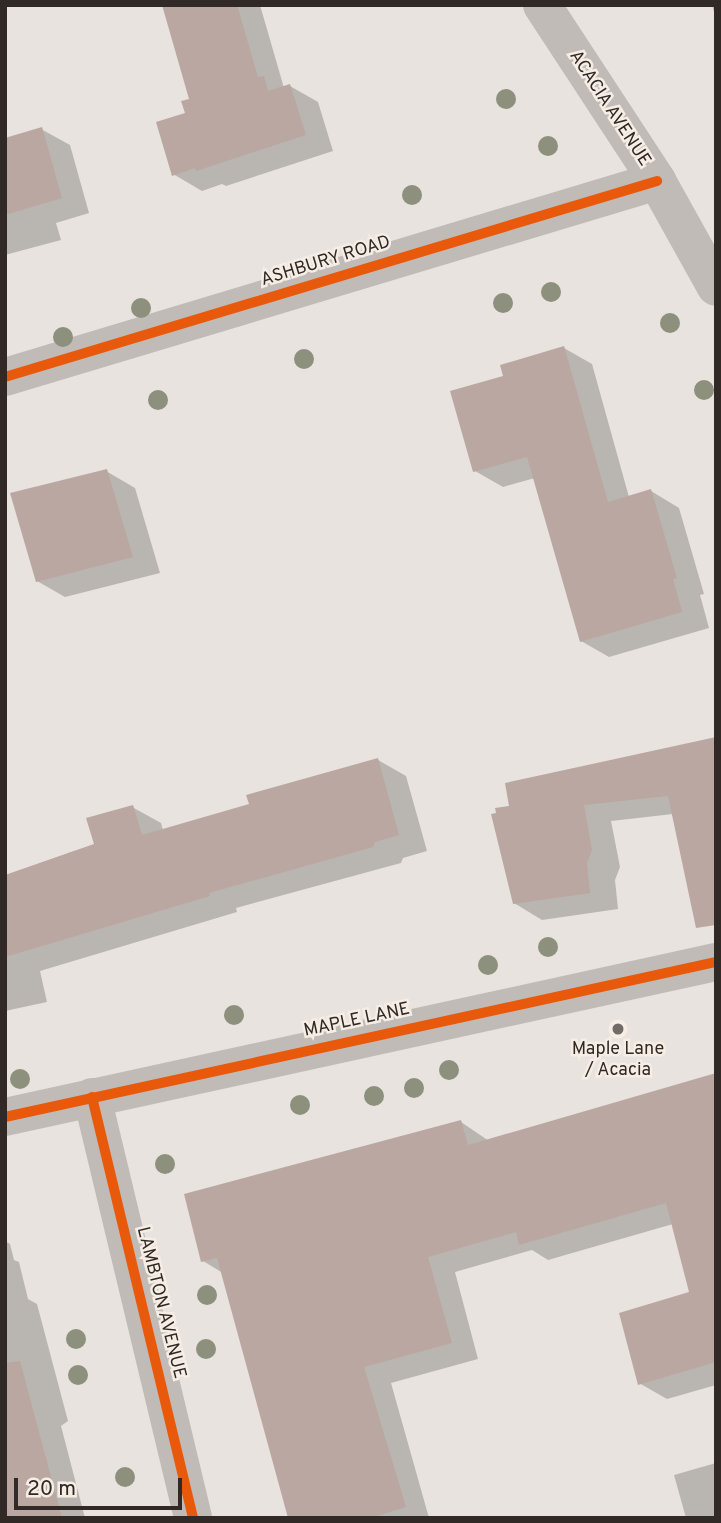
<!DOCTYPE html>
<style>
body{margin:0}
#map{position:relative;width:721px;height:1523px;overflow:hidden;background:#e8e3de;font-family:Overpass,sans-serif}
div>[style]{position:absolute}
.shadow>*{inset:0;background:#0003}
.building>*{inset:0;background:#baa7a2}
.minor>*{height:38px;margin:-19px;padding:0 19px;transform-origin:19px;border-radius:19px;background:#c1bbb7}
.tertiary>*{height:38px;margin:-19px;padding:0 19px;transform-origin:19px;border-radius:19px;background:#c1bbb7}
.cycleway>*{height:10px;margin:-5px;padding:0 5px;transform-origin:5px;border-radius:5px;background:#e8590c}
.trees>*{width:20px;height:20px;margin:-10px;border-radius:50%;background:#8d907d}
.dots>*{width:19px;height:19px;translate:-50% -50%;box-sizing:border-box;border:4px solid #f6ede5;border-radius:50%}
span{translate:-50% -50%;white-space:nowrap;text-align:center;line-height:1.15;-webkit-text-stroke:5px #f6ede5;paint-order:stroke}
.street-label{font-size:18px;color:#312926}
.poi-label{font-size:18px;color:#312926}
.frame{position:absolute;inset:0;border:7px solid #312926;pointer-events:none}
.scale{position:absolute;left:14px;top:1478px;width:168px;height:32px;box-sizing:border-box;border:4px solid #312926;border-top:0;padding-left:9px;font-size:21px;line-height:24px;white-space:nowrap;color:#312926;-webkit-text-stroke:5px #f6ede5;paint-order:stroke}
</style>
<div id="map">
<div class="shadow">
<i style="clip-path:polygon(164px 5px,260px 5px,284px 88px,290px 86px,318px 102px,333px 151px,226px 186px,222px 184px,202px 191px,173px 174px,191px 100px)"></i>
<i style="clip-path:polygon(712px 5px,716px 5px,716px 19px)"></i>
<i style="clip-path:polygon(41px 129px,70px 145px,89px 213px,56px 223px,61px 240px,5px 255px,5px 170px)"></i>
<i style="clip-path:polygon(564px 348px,592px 364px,629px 497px,651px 491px,679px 508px,704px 594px,700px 595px,709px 628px,609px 657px,581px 641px,535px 478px,503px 487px,475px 471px,505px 377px)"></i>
<i style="clip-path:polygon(106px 471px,135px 488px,160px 573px,65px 597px,37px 581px)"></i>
<i style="clip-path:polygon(716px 739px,673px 814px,611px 821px,620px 867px,615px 880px,618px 909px,542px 920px,514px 903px,493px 815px)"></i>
<i style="clip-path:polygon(378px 760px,406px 776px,427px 851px,403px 858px,401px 863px,236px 908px,237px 912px,40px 971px,47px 1002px,5px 1011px,5px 879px,65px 858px,68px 853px,96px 845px,132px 807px,161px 823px,163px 830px,251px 805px)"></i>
<i style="clip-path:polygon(716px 1077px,716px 1385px,667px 1399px,639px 1383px,691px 1293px,673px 1224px,548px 1260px,532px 1250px,455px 1272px,478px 1359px,391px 1383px,429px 1518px,290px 1518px,223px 1273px,203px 1261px,461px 1122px,489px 1141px)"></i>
<i style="clip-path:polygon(5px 1241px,10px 1244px,14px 1260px,19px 1262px,28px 1299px,37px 1304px,68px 1421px,61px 1426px,85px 1518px,5px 1518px)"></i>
<i style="clip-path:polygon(716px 1463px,716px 1518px,686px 1518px,674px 1475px)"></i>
</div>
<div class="building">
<i style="clip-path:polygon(162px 5px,237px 5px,258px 77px,264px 76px,268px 91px,290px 84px,306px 135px,196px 171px,195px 168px,172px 176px,156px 122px,185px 113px,181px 101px,189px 99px)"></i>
<i style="clip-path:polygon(42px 127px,62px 198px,5px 215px,5px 138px)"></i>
<i style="clip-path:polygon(564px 346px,608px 502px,651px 489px,677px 578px,673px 579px,682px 612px,580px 642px,527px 457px,473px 472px,450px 391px,503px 376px,500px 365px)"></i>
<i style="clip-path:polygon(107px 469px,133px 557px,36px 582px,10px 493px)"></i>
<i style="clip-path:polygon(716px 737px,716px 925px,696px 928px,668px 796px,584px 805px,592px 850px,587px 863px,590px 893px,513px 904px,491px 814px,496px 813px,495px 808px,509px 806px,505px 783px)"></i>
<i style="clip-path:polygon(378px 758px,399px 835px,375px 842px,373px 847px,209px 893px,210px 896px,5px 957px,5px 875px,94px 844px,86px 818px,133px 805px,142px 835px,249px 804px,246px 795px)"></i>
<i style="clip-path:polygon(716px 1073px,716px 1362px,638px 1385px,619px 1313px,689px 1292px,666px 1203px,519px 1245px,516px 1232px,428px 1257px,452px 1343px,364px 1367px,406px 1507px,371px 1518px,288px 1518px,217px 1258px,201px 1262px,184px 1194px,461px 1120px,468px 1145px)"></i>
<i style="clip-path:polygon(20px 1361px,62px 1518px,5px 1518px,5px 1363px)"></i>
</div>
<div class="minor">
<i style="left:5px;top:377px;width:681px;rotate:-16.73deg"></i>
<i style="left:92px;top:1097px;width:433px;rotate:76.5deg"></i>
<i style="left:5px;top:1117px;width:728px;rotate:-12.3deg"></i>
</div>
<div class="tertiary">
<i style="left:542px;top:5px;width:210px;rotate:56.8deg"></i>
<i style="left:657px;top:181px;width:121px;rotate:60.9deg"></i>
</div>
<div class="cycleway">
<i style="left:5px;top:377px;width:681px;rotate:-16.73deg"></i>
<i style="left:92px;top:1097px;width:433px;rotate:76.5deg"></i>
<i style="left:5px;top:1117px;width:728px;rotate:-12.3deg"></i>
</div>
<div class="trees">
<i style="left:506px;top:99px"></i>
<i style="left:548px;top:146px"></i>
<i style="left:412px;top:195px"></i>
<i style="left:551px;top:292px"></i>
<i style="left:503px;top:303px"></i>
<i style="left:141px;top:308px"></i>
<i style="left:670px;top:323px"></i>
<i style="left:63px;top:337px"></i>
<i style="left:304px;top:359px"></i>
<i style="left:704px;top:390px"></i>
<i style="left:158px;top:400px"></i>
<i style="left:548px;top:947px"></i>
<i style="left:488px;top:965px"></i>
<i style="left:234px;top:1015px"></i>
<i style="left:449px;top:1070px"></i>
<i style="left:20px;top:1079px"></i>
<i style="left:414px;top:1088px"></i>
<i style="left:374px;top:1096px"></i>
<i style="left:300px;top:1105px"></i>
<i style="left:165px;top:1164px"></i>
<i style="left:207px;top:1295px"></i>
<i style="left:76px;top:1339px"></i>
<i style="left:206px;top:1349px"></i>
<i style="left:78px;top:1375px"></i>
<i style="left:125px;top:1477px"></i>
</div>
<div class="dots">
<i style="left:618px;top:1029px;background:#716a66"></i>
</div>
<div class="street-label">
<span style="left:609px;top:109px;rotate:57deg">ACACIA AVENUE</span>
<span style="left:326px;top:262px;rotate:-17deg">ASHBURY ROAD</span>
<span style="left:357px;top:1021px;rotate:-12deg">MAPLE LANE</span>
<span style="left:160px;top:1303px;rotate:76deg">LAMBTON AVENUE</span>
</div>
<div class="poi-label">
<span style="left:618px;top:1061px">Maple Lane<br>/ Acacia</span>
</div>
<div class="frame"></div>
<div class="scale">20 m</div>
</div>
